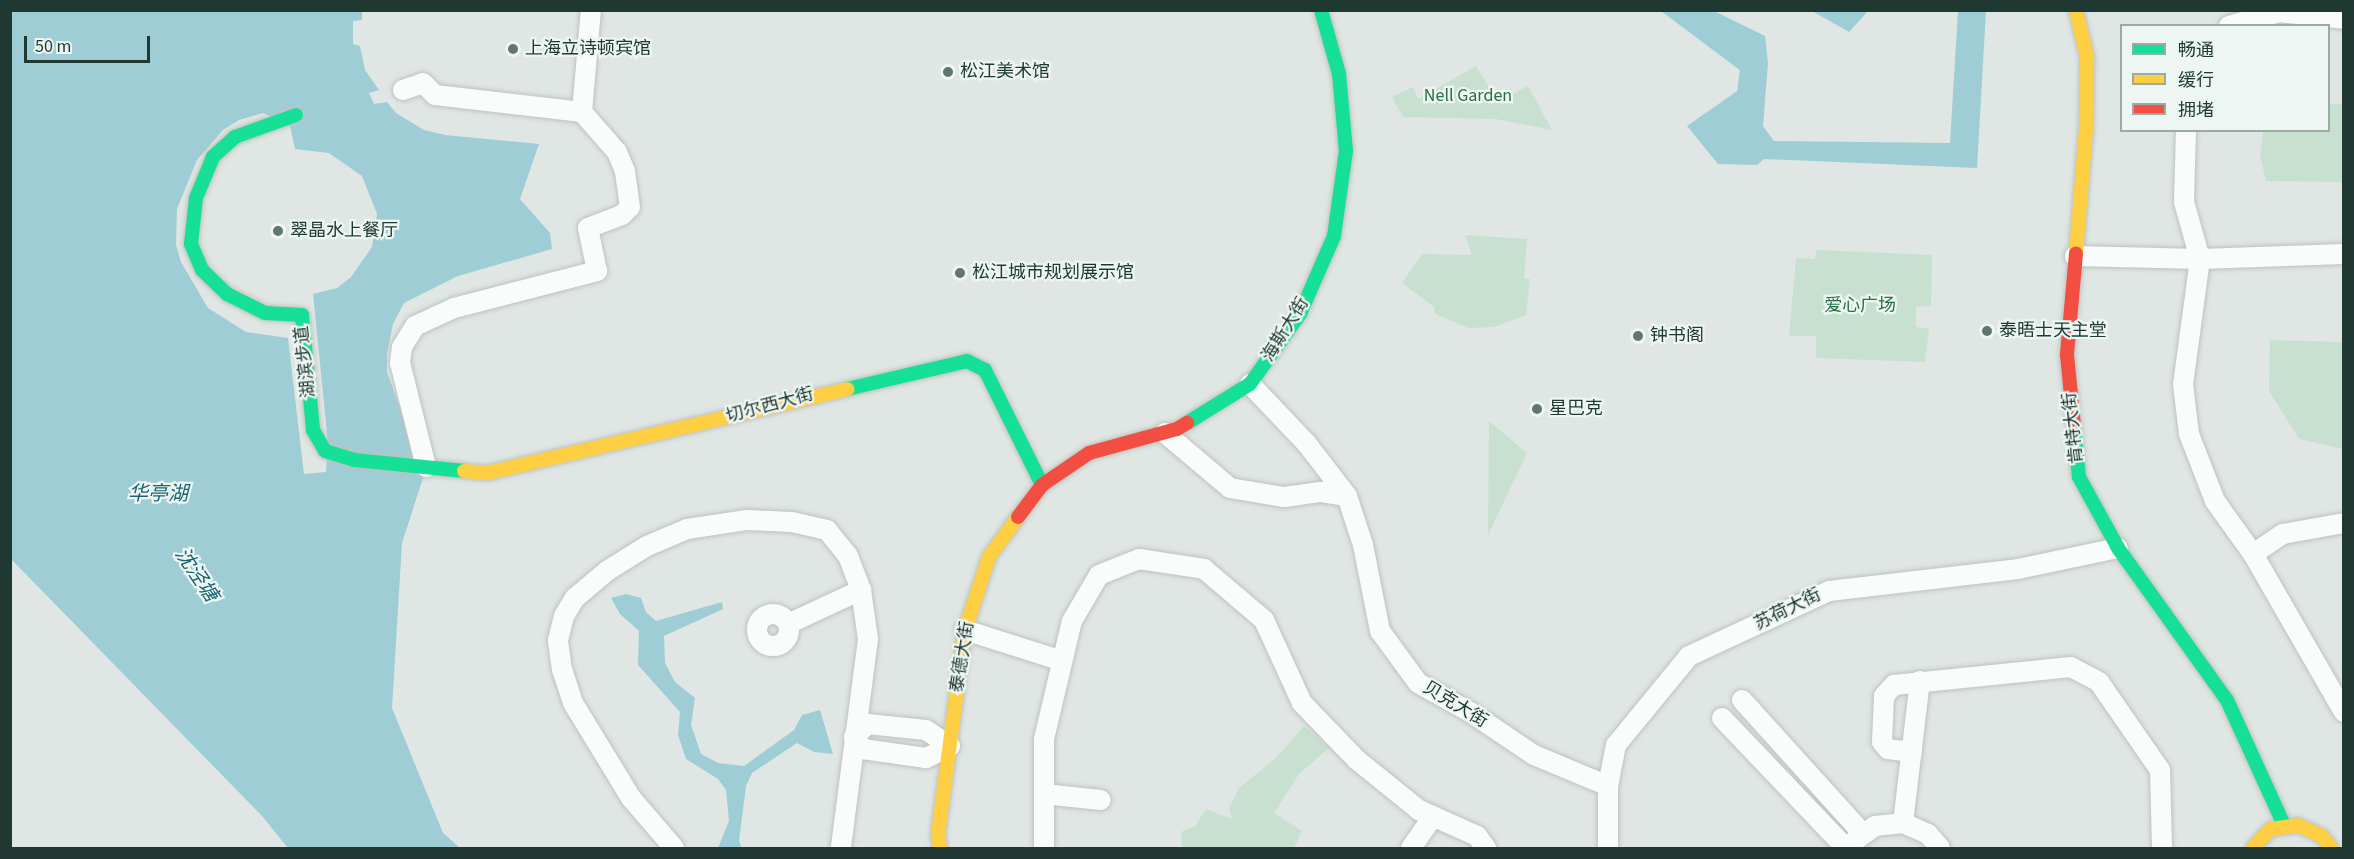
<!DOCTYPE html>
<meta charset="utf-8">
<style>
body{margin:0}
#map{position:relative;width:2354px;height:859px;overflow:hidden;background:#e0e6e3;font-family:"Source Sans 3","Noto Sans SC",sans-serif}
div>[style]{position:absolute}
.green>*{inset:0;background:#c8e0d0}
.water>*{inset:0;background:#9fcdd6}
.canal>*{height:18px;margin:-9px;padding:0 9px;transform-origin:9px;border-radius:9px;background:#9fcdd6}
.roads{filter:drop-shadow(0 0 2px #bdc3c0) drop-shadow(0 0 2px #bdc3c0)}
.street>*{height:20px;margin:-10px;padding:0 10px;transform-origin:10px;border-radius:10px;background:#fafbfb}
.street>.ring{margin:-10px;padding:0;box-sizing:content-box;background:none;border:20px solid #fafbfb;border-radius:50%}
.fast>*{height:14px;margin:-7px;padding:0 7px;transform-origin:7px;border-radius:7px;background:#16e098}
.slow>*{height:14px;margin:-7px;padding:0 7px;transform-origin:7px;border-radius:7px;background:#ffcf43}
.jam>*{height:14px;margin:-7px;padding:0 7px;transform-origin:7px;border-radius:7px;background:#f24e42}
.dots>*{width:16px;height:16px;translate:-50% -50%;box-sizing:border-box;border:3px solid #edf6f2;border-radius:50%}
span{translate:-50% -50%;white-space:nowrap;text-align:center;line-height:1.15;-webkit-text-stroke:4.5px #edf6f2;paint-order:stroke}
.poi-label{font-size:18px;color:#1f3832}
.left{translate:0 -50%;text-align:left}
.park-label{font-size:18px;color:#287046}
.street-label{font-size:18px;color:#1f3832}
.water-label{font-size:20px;color:#196374;font-style:italic}
.frame{position:absolute;inset:0;border:12px solid #1f3832;pointer-events:none}
.legend{position:absolute;left:2120px;top:24px;width:210px;height:108px;box-sizing:border-box;background:#edf6f2;border:2px solid #9baaa5;margin:0;padding:8px 10px;list-style:none;font-size:18px;color:#1f3832}
.legend li{display:flex;align-items:center;gap:12px;height:30px}
.legend b{width:30px;border:2px solid #9baaa5}
.scale{position:absolute;left:24px;top:36px;width:126px;height:27px;box-sizing:border-box;border:3px solid #1f3832;border-top:0;padding-left:8px;font-size:18px;line-height:21px;white-space:nowrap;color:#1f3832;-webkit-text-stroke:4px #edf6f2;paint-order:stroke}
</style>
<div id="map">
<div class="green">
<i style="clip-path:polygon(1476px 66px,1498px 102px,1528px 86px,1552px 130px,1496px 119px,1403px 117px,1392px 97px,1413px 87px,1418px 99px)"></i>
<i style="clip-path:polygon(2329px 104px,2343px 104px,2343px 182px,2266px 181px,2260px 156px,2263px 131px,2328px 130px)"></i>
<i style="clip-path:polygon(1465px 235px,1527px 239px,1524px 278px,1530px 279px,1526px 315px,1494px 327px,1468px 328px,1435px 314px,1434px 307px,1402px 283px,1422px 254px,1472px 255px)"></i>
<i style="clip-path:polygon(1816px 250px,1932px 255px,1931px 306px,1916px 307px,1916px 327px,1929px 329px,1925px 362px,1816px 358px,1816px 336px,1789px 336px,1796px 258px,1815px 259px)"></i>
<i style="clip-path:polygon(2270px 340px,2343px 342px,2343px 449px,2299px 439px,2269px 391px)"></i>
<i style="clip-path:polygon(1489px 421px,1527px 453px,1488px 535px)"></i>
<i style="clip-path:polygon(1304px 726px,1329px 748px,1299px 774px,1274px 813px,1302px 831px,1294px 848px,1182px 848px,1181px 832px,1195px 826px,1206px 809px,1232px 819px,1229px 808px,1239px 788px,1276px 758px)"></i>
</div>
<div class="water">
<i style="clip-path:polygon(1869px 10px,1849px 32px,1812px 11px,1812px 10px)"></i>
<i style="clip-path:polygon(evenodd,10px 11px,362px 11px,362px 20px,353px 21px,353px 44px,360px 46px,365px 70px,379px 90px,369px 93px,374px 104px,387px 102px,396px 113px,424px 130px,445px 135px,539px 144px,520px 199px,550px 233px,552px 249px,458px 276px,404px 303px,393px 324px,387px 354px,387px 372px,424px 475px,402px 543px,392px 708px,443px 833px,460px 848px,288px 848px,262px 816px,11px 559px,10px 11px,263px 113px,290px 126px,295px 149px,329px 153px,362px 176px,377px 214px,372px 247px,351px 277px,337px 288px,313px 294px,328px 443px,326px 472px,304px 474px,288px 338px,246px 332px,208px 308px,181px 262px,176px 245px,177px 209px,197px 160px,223px 130px,239px 120px,263px 113px)"></i>
<i style="clip-path:polygon(1661px 11px,1714px 11px,1765px 36px,1768px 63px,1763px 126px,1774px 141px,1950px 143px,1958px 11px,1986px 11px,1977px 168px,1764px 159px,1757px 165px,1718px 164px,1687px 126px,1753px 80px)"></i>
<i style="clip-path:polygon(626px 594px,641px 598px,646px 612px,656px 621px,722px 602px,723px 609px,664px 636px,665px 663px,675px 682px,695px 698px,691px 725px,701px 754px,718px 763px,744px 766px,794px 730px,802px 715px,820px 710px,833px 754px,814px 752px,797px 743px,752px 773px,746px 786px,739px 841px,742px 848px,718px 848px,729px 821px,726px 790px,718px 779px,686px 759px,678px 735px,680px 712px,638px 665px,639px 631px,620px 614px,611px 598px)"></i>
</div>
<div class="canal">
<i style="left:1744px;top:109px;width:56px;rotate:-82.9deg"></i>
</div>
<div class="roads">
<div class="street">
<i style="left:2229px;top:26px;width:52px;rotate:-15.6deg"></i>
<i style="left:2279px;top:12px;width:65px;rotate:6.1deg"></i>
<i style="left:403px;top:90px;width:21px;rotate:-19deg"></i>
<i style="left:423px;top:83px;width:17px;rotate:45deg"></i>
<i style="left:435px;top:95px;width:148px;rotate:6.6deg"></i>
<i style="left:2186px;top:130px;width:72px;rotate:91.6deg"></i>
<i style="left:2184px;top:202px;width:59px;rotate:74.3deg"></i>
<i style="left:2200px;top:259px;width:126px;rotate:97.7deg"></i>
<i style="left:2183px;top:384px;width:50px;rotate:83.2deg"></i>
<i style="left:2189px;top:434px;width:72px;rotate:68.8deg"></i>
<i style="left:2215px;top:501px;width:65px;rotate:54.4deg"></i>
<i style="left:2253px;top:554px;width:182px;rotate:60.1deg"></i>
<i style="left:2075px;top:256px;width:125px;rotate:1.4deg"></i>
<i style="left:2200px;top:259px;width:144px;rotate:-2deg"></i>
<i style="left:1250px;top:384px;width:83px;rotate:46.5deg"></i>
<i style="left:1307px;top:444px;width:66px;rotate:52.4deg"></i>
<i style="left:1347px;top:496px;width:52px;rotate:71.9deg"></i>
<i style="left:1363px;top:545px;width:88px;rotate:78.8deg"></i>
<i style="left:1380px;top:631px;width:64px;rotate:53.8deg"></i>
<i style="left:1418px;top:683px;width:60px;rotate:29.1deg"></i>
<i style="left:1470px;top:712px;width:77px;rotate:33.9deg"></i>
<i style="left:1534px;top:755px;width:80px;rotate:22.7deg"></i>
<i style="left:1165px;top:433px;width:85px;rotate:40.2deg"></i>
<i style="left:1230px;top:488px;width:55px;rotate:9.5deg"></i>
<i style="left:1284px;top:497px;width:37px;rotate:-8deg"></i>
<i style="left:1321px;top:492px;width:26px;rotate:9deg"></i>
<i style="left:426px;top:467px;width:107px;rotate:-104deg"></i>
<i style="left:400px;top:363px;width:16px;rotate:-83deg"></i>
<i style="left:402px;top:347px;width:25px;rotate:-58deg"></i>
<i style="left:415px;top:326px;width:43px;rotate:-24.8deg"></i>
<i style="left:454px;top:308px;width:148px;rotate:-14.5deg"></i>
<i style="left:597px;top:271px;width:44px;rotate:-101.8deg"></i>
<i style="left:588px;top:228px;width:36px;rotate:-21deg"></i>
<i style="left:622px;top:215px;width:11px;rotate:-45deg"></i>
<i style="left:630px;top:207px;width:36px;rotate:-98deg"></i>
<i style="left:625px;top:171px;width:21px;rotate:-113deg"></i>
<i style="left:617px;top:152px;width:53px;rotate:-131.2deg"></i>
<i style="left:582px;top:112px;width:102px;rotate:-85deg"></i>
<i style="left:2253px;top:554px;width:36px;rotate:-34deg"></i>
<i style="left:2283px;top:534px;width:62px;rotate:-10.2deg"></i>
<i class="ring" style="left:757px;top:614px;width:12px;height:12px"></i>
<i style="left:788px;top:624px;width:81px;rotate:-25deg"></i>
<i style="left:965px;top:630px;width:102px;rotate:17.7deg"></i>
<i style="left:1742px;top:700px;width:179px;rotate:47.9deg"></i>
<i style="left:1722px;top:718px;width:180px;rotate:46.4deg"></i>
<i style="left:868px;top:724px;width:58px;rotate:5.9deg"></i>
<i style="left:926px;top:730px;width:29px;rotate:34deg"></i>
<i style="left:950px;top:746px;width:27px;rotate:153deg"></i>
<i style="left:926px;top:758px;width:64px;rotate:-171.9deg"></i>
<i style="left:863px;top:749px;width:15px;rotate:-127deg"></i>
<i style="left:854px;top:737px;width:19px;rotate:-43deg"></i>
<i style="left:1912px;top:752px;width:24px;rotate:-173deg"></i>
<i style="left:1888px;top:749px;width:9px;rotate:-131deg"></i>
<i style="left:1882px;top:742px;width:46px;rotate:-87.5deg"></i>
<i style="left:1884px;top:696px;width:15px;rotate:-48deg"></i>
<i style="left:1894px;top:685px;width:178px;rotate:-5.8deg"></i>
<i style="left:2071px;top:667px;width:32px;rotate:28deg"></i>
<i style="left:2099px;top:682px;width:107px;rotate:55.3deg"></i>
<i style="left:2160px;top:770px;width:78px;rotate:88.5deg"></i>
<i style="left:1044px;top:794px;width:57px;rotate:6deg"></i>
<i style="left:1903px;top:823px;width:143px;rotate:-83.2deg"></i>
<i style="left:1853px;top:842px;width:27px;rotate:-36deg"></i>
<i style="left:1875px;top:826px;width:28px;rotate:-6deg"></i>
<i style="left:1903px;top:823px;width:27px;rotate:24deg"></i>
<i style="left:1928px;top:834px;width:18px;rotate:49deg"></i>
<i style="left:674px;top:848px;width:66px;rotate:-130.7deg"></i>
<i style="left:631px;top:798px;width:111px;rotate:-121.4deg"></i>
<i style="left:573px;top:703px;width:35px;rotate:-108deg"></i>
<i style="left:562px;top:670px;width:30px;rotate:-98deg"></i>
<i style="left:558px;top:640px;width:25px;rotate:-76deg"></i>
<i style="left:564px;top:616px;width:21px;rotate:-59deg"></i>
<i style="left:575px;top:598px;width:42px;rotate:-40.2deg"></i>
<i style="left:607px;top:571px;width:47px;rotate:-32deg"></i>
<i style="left:647px;top:546px;width:43px;rotate:-23deg"></i>
<i style="left:687px;top:529px;width:61px;rotate:-8.5deg"></i>
<i style="left:747px;top:520px;width:45px;rotate:2.5deg"></i>
<i style="left:792px;top:522px;width:36px;rotate:13deg"></i>
<i style="left:827px;top:530px;width:33px;rotate:51deg"></i>
<i style="left:848px;top:556px;width:36px;rotate:69deg"></i>
<i style="left:861px;top:590px;width:49px;rotate:81.9deg"></i>
<i style="left:868px;top:639px;width:211px;rotate:97.4deg"></i>
<i style="left:1044px;top:848px;width:109px;rotate:-90deg"></i>
<i style="left:1044px;top:739px;width:121px;rotate:-76.7deg"></i>
<i style="left:1072px;top:621px;width:53px;rotate:-59.6deg"></i>
<i style="left:1099px;top:575px;width:43px;rotate:-21.8deg"></i>
<i style="left:1139px;top:559px;width:66px;rotate:8.7deg"></i>
<i style="left:1204px;top:569px;width:79px;rotate:40.4deg"></i>
<i style="left:1264px;top:620px;width:91px;rotate:65.4deg"></i>
<i style="left:1302px;top:703px;width:79px;rotate:46deg"></i>
<i style="left:1357px;top:760px;width:80px;rotate:38.9deg"></i>
<i style="left:1419px;top:810px;width:64px;rotate:24.1deg"></i>
<i style="left:1477px;top:836px;width:15px;rotate:53deg"></i>
<i style="left:1411px;top:848px;width:39px;rotate:-55deg"></i>
<i style="left:1608px;top:848px;width:62px;rotate:-90deg"></i>
<i style="left:1608px;top:786px;width:42px;rotate:-79deg"></i>
<i style="left:1616px;top:745px;width:115px;rotate:-50.6deg"></i>
<i style="left:1689px;top:656px;width:154px;rotate:-24.9deg"></i>
<i style="left:1829px;top:591px;width:190px;rotate:-6.6deg"></i>
<i style="left:2018px;top:569px;width:102px;rotate:-11.9deg"></i>
</div>
<div class="fast">
<i style="left:296px;top:115px;width:65px;rotate:160.2deg"></i>
<i style="left:235px;top:137px;width:30px;rotate:138deg"></i>
<i style="left:213px;top:157px;width:44px;rotate:112.5deg"></i>
<i style="left:196px;top:198px;width:46px;rotate:96.2deg"></i>
<i style="left:191px;top:244px;width:28px;rotate:67deg"></i>
<i style="left:202px;top:270px;width:35px;rotate:44deg"></i>
<i style="left:227px;top:294px;width:42px;rotate:26.6deg"></i>
<i style="left:265px;top:313px;width:37px;rotate:3deg"></i>
<i style="left:302px;top:315px;width:116px;rotate:84.5deg"></i>
<i style="left:313px;top:430px;width:24px;rotate:60deg"></i>
<i style="left:325px;top:451px;width:30px;rotate:17deg"></i>
<i style="left:354px;top:460px;width:111px;rotate:5.7deg"></i>
<i style="left:847px;top:389px;width:123px;rotate:-13.1deg"></i>
<i style="left:967px;top:361px;width:20px;rotate:27deg"></i>
<i style="left:985px;top:370px;width:128px;rotate:63.6deg"></i>
<i style="left:1187px;top:423px;width:74px;rotate:-31.8deg"></i>
<i style="left:1250px;top:384px;width:86px;rotate:-54.5deg"></i>
<i style="left:1300px;top:314px;width:85px;rotate:-66.4deg"></i>
<i style="left:1334px;top:236px;width:86px;rotate:-82deg"></i>
<i style="left:1346px;top:151px;width:77px;rotate:-95.2deg"></i>
<i style="left:1339px;top:74px;width:66px;rotate:-105.7deg"></i>
<i style="left:2074px;top:426px;width:51px;rotate:84.4deg"></i>
<i style="left:2079px;top:477px;width:81px;rotate:61.2deg"></i>
<i style="left:2118px;top:548px;width:187px;rotate:54.4deg"></i>
<i style="left:2227px;top:700px;width:137px;rotate:65.5deg"></i>
</div>
<div class="slow">
<i style="left:2076px;top:253px;width:123px;rotate:-85.4deg"></i>
<i style="left:2086px;top:130px;width:73px;rotate:-89.2deg"></i>
<i style="left:2087px;top:57px;width:48px;rotate:-103.2deg"></i>
<i style="left:464px;top:471px;width:23px;rotate:5deg"></i>
<i style="left:487px;top:473px;width:370px;rotate:-13.1deg"></i>
<i style="left:940px;top:848px;width:14px;rotate:-98deg"></i>
<i style="left:938px;top:834px;width:206px;rotate:-82.5deg"></i>
<i style="left:965px;top:630px;width:77px;rotate:-71.8deg"></i>
<i style="left:989px;top:557px;width:49px;rotate:-54.1deg"></i>
<i style="left:2253px;top:848px;width:26px;rotate:-47deg"></i>
<i style="left:2271px;top:829px;width:27px;rotate:-8deg"></i>
<i style="left:2298px;top:825px;width:26px;rotate:25deg"></i>
<i style="left:2322px;top:836px;width:15px;rotate:53deg"></i>
</div>
<div class="jam">
<i style="left:2074px;top:426px;width:72px;rotate:-95.6deg"></i>
<i style="left:2067px;top:354px;width:101px;rotate:-84.9deg"></i>
<i style="left:1018px;top:517px;width:40px;rotate:-53deg"></i>
<i style="left:1042px;top:485px;width:57px;rotate:-34.2deg"></i>
<i style="left:1089px;top:453px;width:91px;rotate:-15.3deg"></i>
<i style="left:1177px;top:429px;width:12px;rotate:-31deg"></i>
</div>
</div>
<div class="dots">
<i style="left:513px;top:49px;background:#637570"></i>
<i style="left:948px;top:72px;background:#637570"></i>
<i style="left:278px;top:231px;background:#637570"></i>
<i style="left:960px;top:273px;background:#637570"></i>
<i style="left:1987px;top:331px;background:#637570"></i>
<i style="left:1638px;top:336px;background:#637570"></i>
<i style="left:1537px;top:409px;background:#637570"></i>
</div>
<div class="poi-label">
<span class="left" style="left:525px;top:49px">上海立诗顿宾馆</span>
<span class="left" style="left:960px;top:72px">松江美术馆</span>
<span class="left" style="left:290px;top:231px">翠晶水上餐厅</span>
<span class="left" style="left:972px;top:273px">松江城市规划展示馆</span>
<span class="left" style="left:1999px;top:331px">泰晤士天主堂</span>
<span class="left" style="left:1650px;top:336px">钟书阁</span>
<span class="left" style="left:1549px;top:409px">星巴克</span>
</div>
<div class="park-label">
<span style="left:1468px;top:96px">Nell Garden</span>
<span style="left:1860px;top:306px">爱心广场</span>
</div>
<div class="street-label">
<span style="left:1286px;top:330px;rotate:-58deg">海斯大街</span>
<span style="left:306px;top:362px;rotate:-96deg">湖滨步道</span>
<span style="left:770px;top:406px;rotate:-15deg">切尔西大街</span>
<span style="left:2074px;top:428px;rotate:-96deg">肯特大街</span>
<span style="left:1788px;top:610px;rotate:-26deg">苏荷大街</span>
<span style="left:963px;top:657px;rotate:-81deg">泰德大街</span>
<span style="left:1455px;top:705px;rotate:31deg">贝克大街</span>
</div>
<div class="water-label">
<span style="left:158px;top:494px">华亭湖</span>
<span style="left:196px;top:575px;rotate:56deg">沈泾塘</span>
</div>
<div class="frame"></div>
<ul class="legend">
<li><b style="height:8px;background:#16e098"></b>畅通</li>
<li><b style="height:8px;background:#ffcf43"></b>缓行</li>
<li><b style="height:8px;background:#f24e42"></b>拥堵</li>
</ul>
<div class="scale">50 m</div>
</div>
